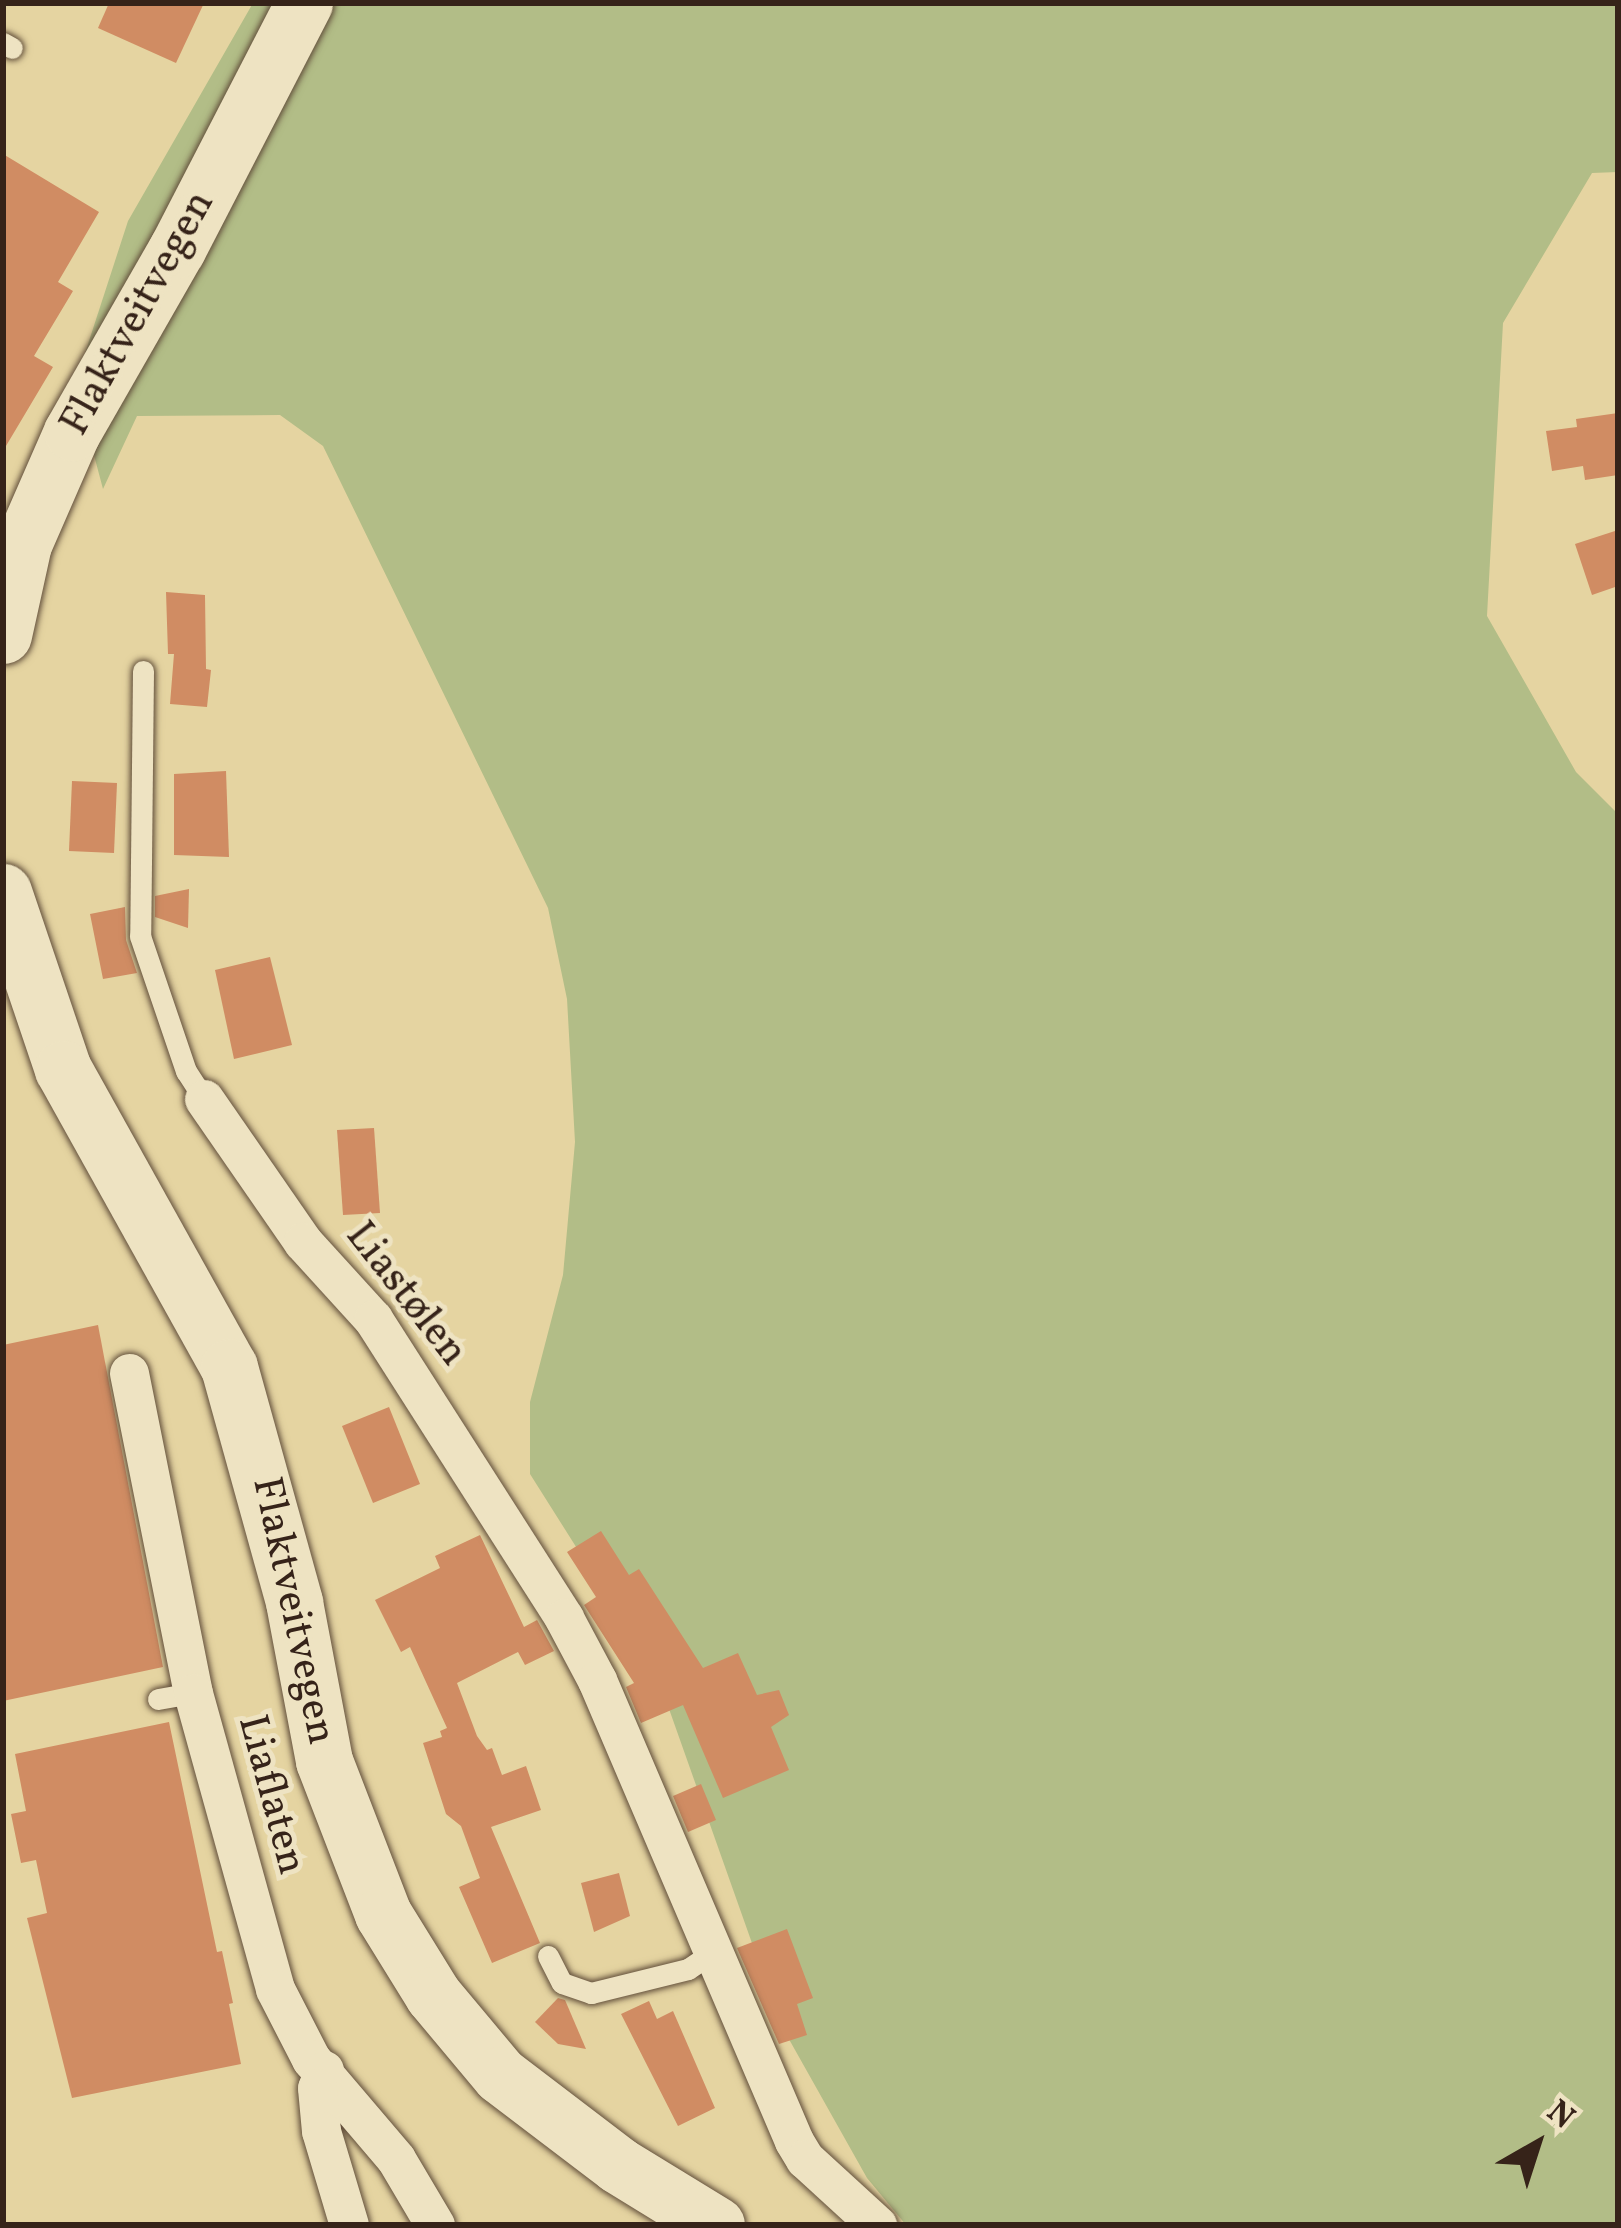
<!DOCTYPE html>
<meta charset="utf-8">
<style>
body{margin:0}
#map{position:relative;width:1621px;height:2228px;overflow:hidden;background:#e5d4a1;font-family:Vollkorn,serif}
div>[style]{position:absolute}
.green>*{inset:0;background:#b2bd87}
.building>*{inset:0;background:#d08c63}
.roads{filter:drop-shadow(0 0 3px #624f3b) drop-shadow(0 0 3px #624f3b)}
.lane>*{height:21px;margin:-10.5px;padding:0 10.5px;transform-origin:10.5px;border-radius:10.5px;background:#eee3c2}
.street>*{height:39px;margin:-19.5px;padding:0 19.5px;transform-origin:19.5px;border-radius:19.5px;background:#eee3c2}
.secondary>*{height:57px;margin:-28.5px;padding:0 28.5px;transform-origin:28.5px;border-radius:28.5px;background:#eee3c2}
span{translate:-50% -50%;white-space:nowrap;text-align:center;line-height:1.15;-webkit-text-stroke:10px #eee3c2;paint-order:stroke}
.street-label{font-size:42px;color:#362319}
.frame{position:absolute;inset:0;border:6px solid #362319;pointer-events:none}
.north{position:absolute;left:1477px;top:2084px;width:120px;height:120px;-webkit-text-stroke:9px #eee3c2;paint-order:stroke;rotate:39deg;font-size:33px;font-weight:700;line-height:48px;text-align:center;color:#362319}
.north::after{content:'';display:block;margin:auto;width:42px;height:54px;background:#362319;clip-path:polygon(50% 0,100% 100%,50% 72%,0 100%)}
</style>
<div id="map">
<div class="green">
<i style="clip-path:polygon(253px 3px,1618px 3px,1618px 172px,1592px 173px,1503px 323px,1487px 616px,1576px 772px,1618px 814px,1618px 2225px,906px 2225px,867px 2178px,781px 2025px,657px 1675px,530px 1474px,530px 1402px,563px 1275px,575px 1142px,567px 999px,548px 908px,323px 446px,280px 415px,137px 416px,103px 489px,75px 384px,128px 221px)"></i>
</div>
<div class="building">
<i style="clip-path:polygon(109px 3px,204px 3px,176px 63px,98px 28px)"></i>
<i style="clip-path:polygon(3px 154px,99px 212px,58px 282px,73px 291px,34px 356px,53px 367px,3px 451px)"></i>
<i style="clip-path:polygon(1618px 413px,1618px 475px,1585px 480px,1583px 466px,1552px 471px,1546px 431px,1577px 427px,1576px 419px)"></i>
<i style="clip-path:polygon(1618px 530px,1618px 586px,1592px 595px,1575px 544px)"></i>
<i style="clip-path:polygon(166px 592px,205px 595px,206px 669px,211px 670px,207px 707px,170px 704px,174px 654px,168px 654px)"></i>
<i style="clip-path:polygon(226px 771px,229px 857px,174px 855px,174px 774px)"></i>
<i style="clip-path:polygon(72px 781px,117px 783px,114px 853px,69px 851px)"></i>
<i style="clip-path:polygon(189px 889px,188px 928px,155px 917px,155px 896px)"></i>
<i style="clip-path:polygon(125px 907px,126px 940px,137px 973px,103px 979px,90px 914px)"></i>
<i style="clip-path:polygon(270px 957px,292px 1045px,234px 1059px,215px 970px)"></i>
<i style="clip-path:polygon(374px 1128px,380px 1213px,343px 1215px,337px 1130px)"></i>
<i style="clip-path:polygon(98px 1325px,163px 1667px,3px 1701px,3px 1345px)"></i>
<i style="clip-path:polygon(389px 1407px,420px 1484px,373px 1503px,342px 1426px)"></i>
<i style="clip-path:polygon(601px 1531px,629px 1575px,639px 1569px,703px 1668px,738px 1653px,757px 1695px,779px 1690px,789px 1715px,771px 1727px,789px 1770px,723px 1798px,683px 1705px,641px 1723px,626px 1687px,634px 1683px,584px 1605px,596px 1597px,567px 1552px)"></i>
<i style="clip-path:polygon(480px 1535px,524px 1627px,537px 1620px,554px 1651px,525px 1665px,518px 1652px,457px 1683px,477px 1736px,487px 1750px,492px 1748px,502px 1775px,526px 1766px,541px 1810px,491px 1827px,540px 1943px,492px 1963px,459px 1887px,480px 1878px,461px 1826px,446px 1814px,423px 1743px,442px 1737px,440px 1731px,447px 1728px,410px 1647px,401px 1652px,375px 1600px,440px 1568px,435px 1556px)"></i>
<i style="clip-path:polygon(169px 1722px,217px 1952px,222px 1951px,233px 2003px,229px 2004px,241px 2064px,72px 2098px,27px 1918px,47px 1913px,36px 1860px,21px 1863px,11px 1814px,26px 1811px,15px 1754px)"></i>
<i style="clip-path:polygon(701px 1784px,716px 1820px,688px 1832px,673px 1796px)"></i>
<i style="clip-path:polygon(619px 1873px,630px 1916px,594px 1932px,581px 1883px)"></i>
<i style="clip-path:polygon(787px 1929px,813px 1998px,797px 2004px,807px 2035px,779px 2044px,737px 1948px)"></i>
<i style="clip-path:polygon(558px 1998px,565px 2000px,586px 2049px,558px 2044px,535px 2022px)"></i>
<i style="clip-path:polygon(649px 2001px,657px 2019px,673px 2011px,715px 2108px,678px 2126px,621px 2014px)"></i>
</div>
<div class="roads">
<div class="lane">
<i style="left:3px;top:43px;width:10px;rotate:29deg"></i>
<i style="left:143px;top:671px;width:265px;rotate:90.6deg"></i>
<i style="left:140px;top:936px;width:143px;rotate:71.2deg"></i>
<i style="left:186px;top:1071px;width:33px;rotate:57deg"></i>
<i style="left:158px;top:1699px;width:36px;rotate:-10deg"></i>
<i style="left:548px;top:1956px;width:30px;rotate:63deg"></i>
<i style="left:562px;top:1983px;width:31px;rotate:19deg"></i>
<i style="left:591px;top:1993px;width:100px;rotate:-13.9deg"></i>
<i style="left:688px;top:1969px;width:30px;rotate:-34deg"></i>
</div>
<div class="street">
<i style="left:204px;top:1099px;width:174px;rotate:55.3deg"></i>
<i style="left:303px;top:1242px;width:104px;rotate:47.7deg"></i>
<i style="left:373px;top:1319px;width:355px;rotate:57.4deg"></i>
<i style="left:564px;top:1618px;width:70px;rotate:62deg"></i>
<i style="left:597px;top:1680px;width:501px;rotate:66.86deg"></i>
<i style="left:794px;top:2141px;width:21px;rotate:59deg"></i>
<i style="left:805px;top:2159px;width:98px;rotate:42.5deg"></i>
<i style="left:129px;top:1373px;width:326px;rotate:78.7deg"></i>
<i style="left:193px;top:1693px;width:307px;rotate:74.5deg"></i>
<i style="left:275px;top:1989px;width:79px;rotate:62.8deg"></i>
<i style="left:311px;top:2059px;width:131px;rotate:49.6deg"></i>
<i style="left:396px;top:2159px;width:77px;rotate:59.4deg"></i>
<i style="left:324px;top:2070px;width:19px;rotate:111deg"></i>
<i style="left:317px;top:2088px;width:43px;rotate:84.7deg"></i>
<i style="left:321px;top:2131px;width:98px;rotate:73.4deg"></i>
</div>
<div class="secondary">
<i style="left:3px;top:635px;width:93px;rotate:-77.6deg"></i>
<i style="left:23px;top:544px;width:122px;rotate:-66.4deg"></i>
<i style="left:72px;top:432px;width:211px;rotate:-60.2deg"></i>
<i style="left:177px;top:249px;width:277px;rotate:-62.7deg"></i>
<i style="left:3px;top:892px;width:187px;rotate:71.3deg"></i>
<i style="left:63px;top:1069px;width:341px;rotate:60.9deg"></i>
<i style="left:229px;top:1367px;width:244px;rotate:74.5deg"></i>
<i style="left:294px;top:1602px;width:162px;rotate:79.3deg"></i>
<i style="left:324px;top:1761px;width:164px;rotate:68.9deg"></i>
<i style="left:383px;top:1914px;width:95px;rotate:58.3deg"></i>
<i style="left:433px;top:1995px;width:104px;rotate:50.1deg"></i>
<i style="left:500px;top:2075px;width:148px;rotate:37.3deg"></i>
<i style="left:618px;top:2165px;width:115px;rotate:31.5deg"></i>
</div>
</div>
<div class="street-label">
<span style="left:139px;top:314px;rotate:-61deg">Flaktveitvegen</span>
<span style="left:405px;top:1295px;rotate:52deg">Liastølen</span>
<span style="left:292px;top:1611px;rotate:78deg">Flaktveitvegen</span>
<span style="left:270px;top:1795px;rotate:75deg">Liaflaten</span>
</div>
<div class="frame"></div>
<div class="north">N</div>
</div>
